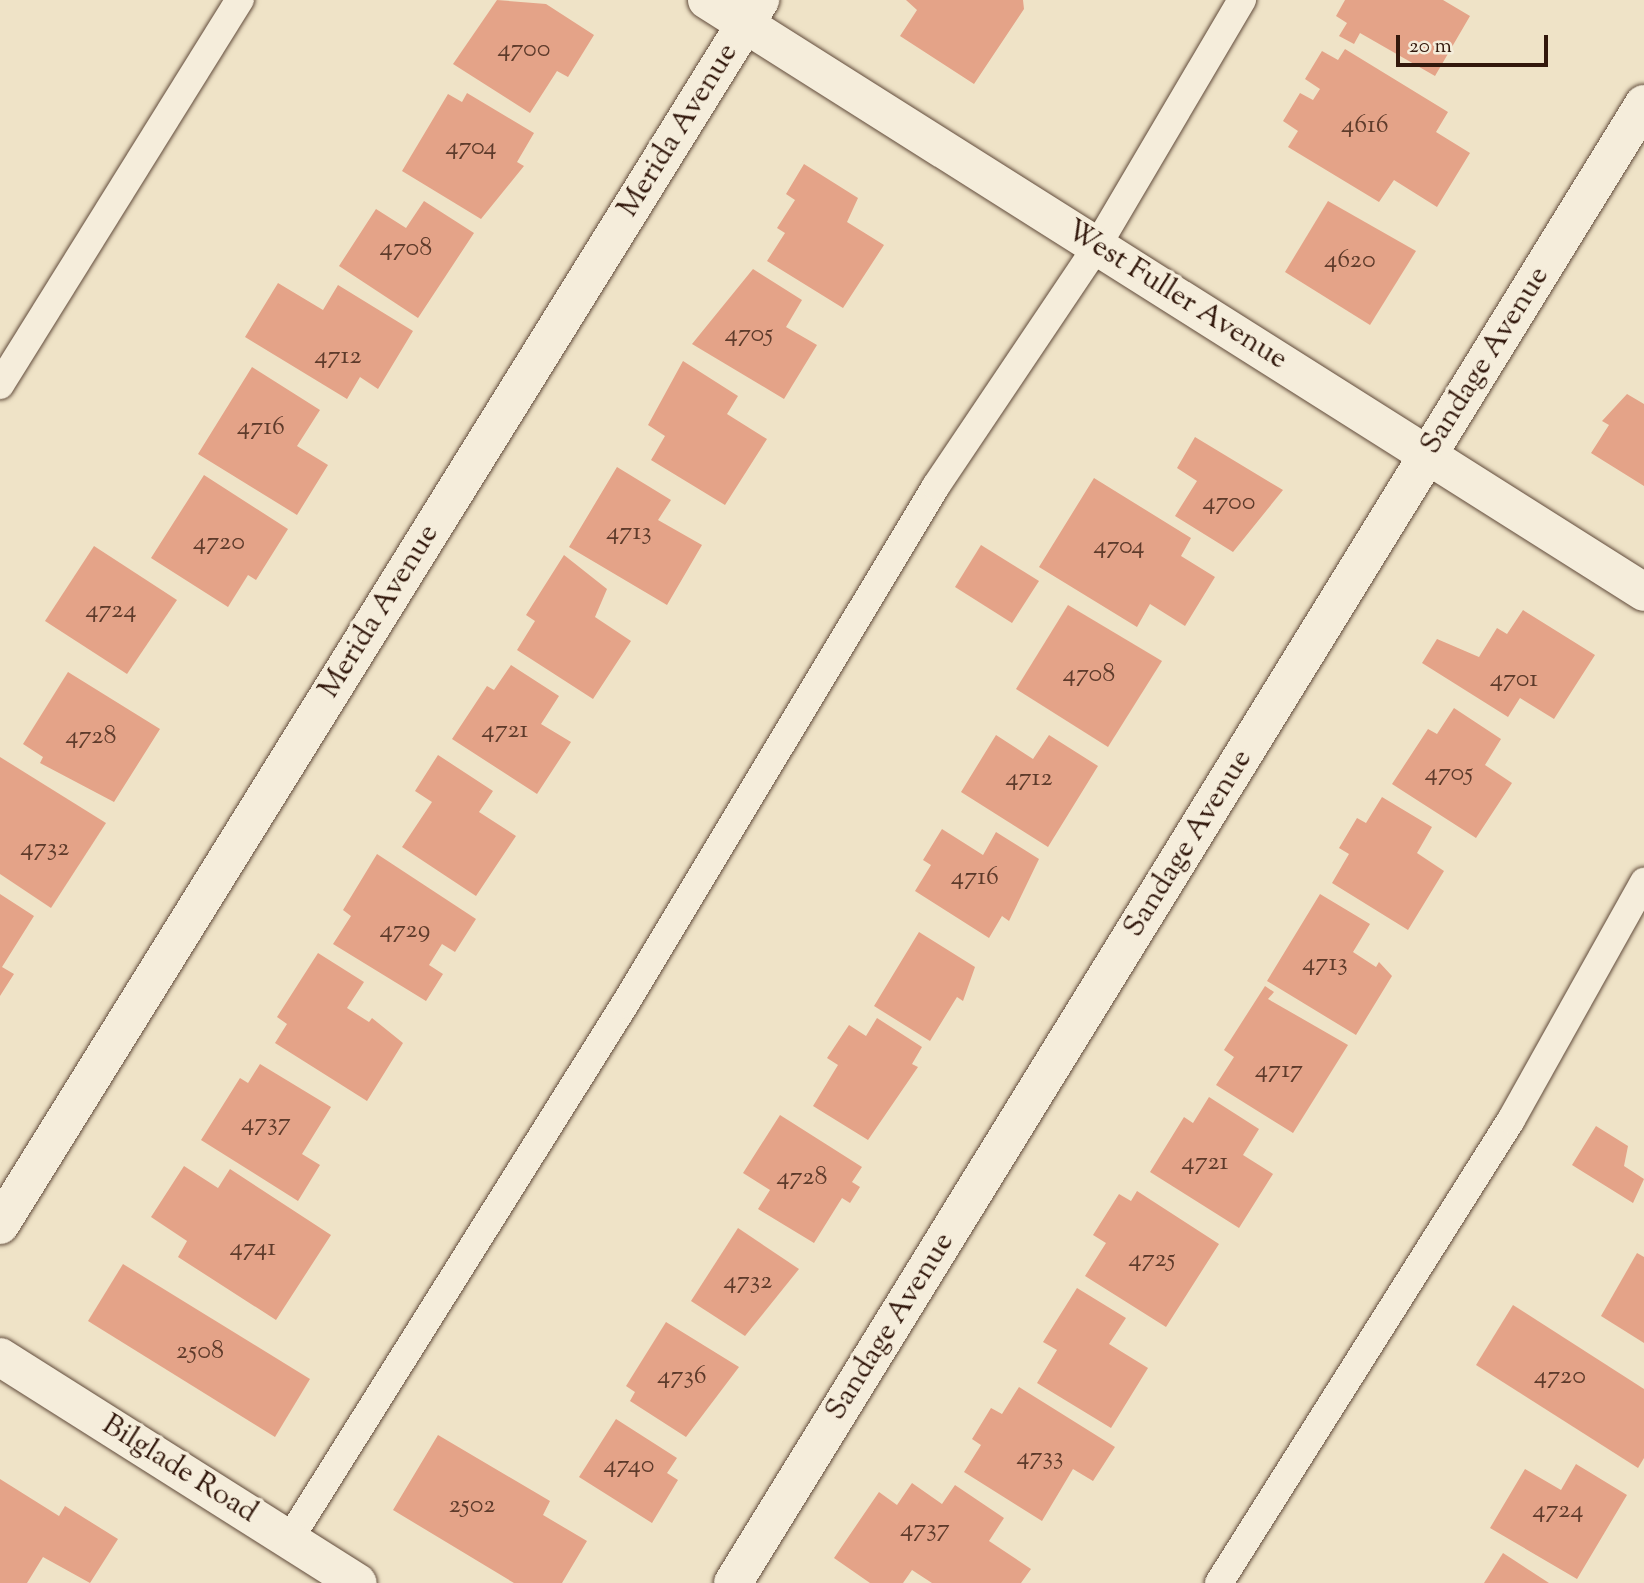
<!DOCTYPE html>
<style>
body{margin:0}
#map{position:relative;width:1644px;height:1583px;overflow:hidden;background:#efe3c7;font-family:"Sorts Mill Goudy",serif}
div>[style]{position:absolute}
.building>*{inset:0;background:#e4a388}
.roads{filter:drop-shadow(0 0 2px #614b3b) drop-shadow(0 0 2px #614b3b)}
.lane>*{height:28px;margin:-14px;padding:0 14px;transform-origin:14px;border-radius:14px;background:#f5eddb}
.street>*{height:38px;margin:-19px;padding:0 19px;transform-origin:19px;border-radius:19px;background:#f5eddb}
.secondary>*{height:38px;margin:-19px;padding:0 19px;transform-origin:19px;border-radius:19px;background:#f5eddb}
span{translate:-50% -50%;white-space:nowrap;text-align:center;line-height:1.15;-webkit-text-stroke:7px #f5eddb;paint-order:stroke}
.number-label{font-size:26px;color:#5e3b2b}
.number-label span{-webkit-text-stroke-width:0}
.street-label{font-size:30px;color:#32180c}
.scale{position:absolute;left:1396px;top:35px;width:152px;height:32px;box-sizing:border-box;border:4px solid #32180c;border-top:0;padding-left:9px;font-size:21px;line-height:24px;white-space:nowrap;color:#32180c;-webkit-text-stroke:5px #f5eddb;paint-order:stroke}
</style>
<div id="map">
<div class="building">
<i style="clip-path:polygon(497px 0,546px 4px,594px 35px,568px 77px,557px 71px,530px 113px,453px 64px)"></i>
<i style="clip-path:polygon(906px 0,1023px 0,1024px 9px,974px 84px,900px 36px,917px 10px)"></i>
<i style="clip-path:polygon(1345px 0,1443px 0,1470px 16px,1435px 76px,1360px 33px,1354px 44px,1339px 36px,1347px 23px,1336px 16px)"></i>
<i style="clip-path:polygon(1345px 49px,1448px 112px,1436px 132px,1470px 153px,1437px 207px,1394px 180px,1379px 202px,1288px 147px,1298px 131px,1283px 121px,1300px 93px,1313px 100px,1320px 89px,1305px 79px,1322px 51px,1338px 60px)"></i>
<i style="clip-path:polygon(467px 93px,534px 133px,517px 162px,524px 166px,481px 219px,402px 171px,448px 94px,462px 102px)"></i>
<i style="clip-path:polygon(804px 164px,858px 198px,847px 222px,884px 245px,843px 308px,767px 261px,785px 233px,777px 228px,795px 200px,786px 194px)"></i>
<i style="clip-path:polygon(424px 201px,474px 233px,418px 318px,339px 266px,376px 209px,406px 228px)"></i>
<i style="clip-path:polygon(1328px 201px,1416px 251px,1370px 325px,1285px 272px)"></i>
<i style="clip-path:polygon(753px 269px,802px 300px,786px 327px,817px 345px,784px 399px,692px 344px)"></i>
<i style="clip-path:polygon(278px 283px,323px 310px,338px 285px,413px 331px,378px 389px,360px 377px,347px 399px,245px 337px)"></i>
<i style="clip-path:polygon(683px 361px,738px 396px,727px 414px,767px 439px,725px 505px,651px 460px,665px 436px,648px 425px)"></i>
<i style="clip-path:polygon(252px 367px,320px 410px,297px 446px,328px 465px,297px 515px,198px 454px)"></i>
<i style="clip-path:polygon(1627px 394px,1644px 404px,1644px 486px,1591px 453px,1609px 425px,1602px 421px)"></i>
<i style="clip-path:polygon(1195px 437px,1283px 490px,1233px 552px,1175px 516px,1197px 481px,1177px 468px)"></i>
<i style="clip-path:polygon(617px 467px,671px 500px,658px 520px,702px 545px,667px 605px,569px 547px)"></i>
<i style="clip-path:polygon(204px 475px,288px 529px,256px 580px,248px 575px,228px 607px,151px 558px)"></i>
<i style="clip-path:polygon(1094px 478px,1191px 538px,1181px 556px,1215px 577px,1185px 626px,1150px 604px,1137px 627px,1039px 567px)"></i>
<i style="clip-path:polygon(981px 545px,1039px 581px,1012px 623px,955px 587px)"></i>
<i style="clip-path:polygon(94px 546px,177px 600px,127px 674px,45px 621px)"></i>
<i style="clip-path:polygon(564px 555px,607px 589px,595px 617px,631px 641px,593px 699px,517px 650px,535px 621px,526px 615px)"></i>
<i style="clip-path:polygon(1068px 605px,1162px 661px,1108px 747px,1016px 689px)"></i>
<i style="clip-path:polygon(1523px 610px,1595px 655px,1554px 719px,1520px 698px,1508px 717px,1422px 663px,1437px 639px,1479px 657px,1497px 628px,1507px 634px)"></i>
<i style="clip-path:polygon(511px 665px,559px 696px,541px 724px,571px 742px,537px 794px,452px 739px,487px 686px,494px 690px)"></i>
<i style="clip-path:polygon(68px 672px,160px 729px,114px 802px,40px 763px,43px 757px,23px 744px)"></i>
<i style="clip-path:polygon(1454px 708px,1501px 739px,1485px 765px,1512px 783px,1476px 838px,1392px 784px,1428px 729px,1437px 734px)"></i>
<i style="clip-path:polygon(996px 735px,1033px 759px,1049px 735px,1098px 766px,1048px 847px,961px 792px)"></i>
<i style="clip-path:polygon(438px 755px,493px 791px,479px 812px,516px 836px,476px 896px,402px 847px,432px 802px,415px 791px)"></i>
<i style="clip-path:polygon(0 757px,106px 823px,51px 908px,0 874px)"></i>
<i style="clip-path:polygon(1382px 797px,1432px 827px,1417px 853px,1444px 871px,1408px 930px,1332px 883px,1349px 854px,1339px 848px,1357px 818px,1366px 823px)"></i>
<i style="clip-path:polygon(942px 829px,983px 855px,996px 832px,1039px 859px,1009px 921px,1002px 916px,989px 938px,915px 891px,931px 865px,923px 860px)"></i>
<i style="clip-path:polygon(377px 854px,476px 919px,455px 952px,442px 944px,429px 965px,443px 974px,426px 1001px,333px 944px,351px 916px,343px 910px)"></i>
<i style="clip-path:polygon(0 894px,34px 916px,2px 967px,14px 974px,0 996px)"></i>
<i style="clip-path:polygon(1320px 894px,1370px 924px,1353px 952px,1376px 967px,1379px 962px,1392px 976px,1356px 1035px,1267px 981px)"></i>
<i style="clip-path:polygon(919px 932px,975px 967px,963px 1001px,957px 997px,930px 1041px,874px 1006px)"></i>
<i style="clip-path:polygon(318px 953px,364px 982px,347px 1008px,369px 1022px,372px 1018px,403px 1043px,367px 1101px,275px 1043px,287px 1024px,277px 1017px)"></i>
<i style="clip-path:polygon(1265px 986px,1274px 992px,1268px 999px,1348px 1045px,1293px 1133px,1216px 1085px,1234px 1057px,1224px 1050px)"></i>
<i style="clip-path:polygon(877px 1018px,922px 1047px,912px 1064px,918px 1067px,868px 1140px,813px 1106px,838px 1065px,827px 1058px,849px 1025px,866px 1036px)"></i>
<i style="clip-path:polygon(260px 1064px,331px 1107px,302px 1154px,320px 1165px,298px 1201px,201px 1140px,240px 1078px,248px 1083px)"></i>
<i style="clip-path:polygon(1209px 1097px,1259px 1129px,1243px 1155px,1273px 1174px,1239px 1228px,1150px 1172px,1184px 1117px,1193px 1123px)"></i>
<i style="clip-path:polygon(780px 1115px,862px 1167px,852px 1182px,860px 1187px,850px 1203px,842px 1198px,814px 1243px,758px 1209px,770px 1190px,743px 1173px)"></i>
<i style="clip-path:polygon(1596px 1126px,1628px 1146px,1624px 1166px,1644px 1179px,1633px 1203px,1572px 1165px)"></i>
<i style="clip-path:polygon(184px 1166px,218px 1188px,230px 1169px,331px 1235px,276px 1320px,178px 1257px,187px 1241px,151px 1217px)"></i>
<i style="clip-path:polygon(1137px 1191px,1219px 1244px,1166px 1327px,1085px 1276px,1106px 1243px,1093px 1235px,1119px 1194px,1131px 1201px)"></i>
<i style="clip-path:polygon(738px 1228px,799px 1269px,745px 1336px,691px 1301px)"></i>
<i style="clip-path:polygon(1637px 1253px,1644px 1257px,1644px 1343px,1601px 1316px)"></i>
<i style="clip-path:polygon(123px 1264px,310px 1379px,275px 1437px,88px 1321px)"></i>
<i style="clip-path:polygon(1077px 1288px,1126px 1318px,1109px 1344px,1148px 1368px,1111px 1428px,1037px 1383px,1057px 1350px,1043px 1342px)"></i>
<i style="clip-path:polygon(1513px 1305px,1644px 1389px,1644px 1458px,1638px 1468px,1476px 1365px)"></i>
<i style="clip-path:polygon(666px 1322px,739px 1367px,686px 1437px,630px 1401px,635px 1392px,626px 1386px)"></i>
<i style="clip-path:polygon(1019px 1387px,1115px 1447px,1093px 1481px,1073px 1469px,1042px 1521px,964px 1472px,981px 1445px,972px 1439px,991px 1408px,1002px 1414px)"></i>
<i style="clip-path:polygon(616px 1419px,677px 1458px,667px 1473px,678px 1480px,652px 1523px,579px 1477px)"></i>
<i style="clip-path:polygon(438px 1435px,550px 1501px,543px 1515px,587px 1541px,562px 1583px,514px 1583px,393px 1510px)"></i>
<i style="clip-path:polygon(1576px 1464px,1627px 1495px,1577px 1579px,1490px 1528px,1525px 1469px,1561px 1490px)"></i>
<i style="clip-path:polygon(0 1479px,59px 1516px,65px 1506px,118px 1539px,90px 1583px,43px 1557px,27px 1583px,0 1583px)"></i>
<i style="clip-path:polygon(912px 1483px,942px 1504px,955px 1485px,1004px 1518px,989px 1541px,1031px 1569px,1021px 1583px,932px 1583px,912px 1570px,903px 1583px,870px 1583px,834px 1558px,879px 1492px,897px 1505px)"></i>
<i style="clip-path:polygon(1503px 1553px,1549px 1583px,1484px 1583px)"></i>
</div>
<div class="roads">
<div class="lane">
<i style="left:0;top:385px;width:454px;rotate:-58.1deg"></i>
<i style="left:289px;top:1540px;width:633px;rotate:-57.92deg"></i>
<i style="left:625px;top:1004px;width:604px;rotate:-59.02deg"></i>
<i style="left:936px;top:486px;width:289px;rotate:-56.1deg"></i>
<i style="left:1097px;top:246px;width:286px;rotate:-59.5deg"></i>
<i style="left:1219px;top:1583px;width:547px;rotate:-57.76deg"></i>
<i style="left:1511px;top:1120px;width:273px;rotate:-60.8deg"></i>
</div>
<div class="street">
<i style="left:707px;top:0;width:1108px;rotate:32.28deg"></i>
<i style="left:0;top:1225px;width:1442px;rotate:-58.18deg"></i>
<i style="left:733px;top:1583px;width:1737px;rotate:-58.37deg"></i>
</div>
<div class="secondary">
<i style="left:0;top:1357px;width:423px;rotate:32.3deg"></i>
</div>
</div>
<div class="number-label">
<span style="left:524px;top:50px">4700</span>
<span style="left:1365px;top:126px">4616</span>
<span style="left:471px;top:148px">4704</span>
<span style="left:406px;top:249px">4708</span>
<span style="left:1350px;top:261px">4620</span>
<span style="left:749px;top:335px">4705</span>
<span style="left:338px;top:357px">4712</span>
<span style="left:261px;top:428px">4716</span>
<span style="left:1229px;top:503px">4700</span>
<span style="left:629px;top:533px">4713</span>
<span style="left:219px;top:543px">4720</span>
<span style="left:1119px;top:547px">4704</span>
<span style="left:111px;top:611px">4724</span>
<span style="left:1089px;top:675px">4708</span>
<span style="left:1514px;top:680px">4701</span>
<span style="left:505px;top:731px">4721</span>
<span style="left:91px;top:737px">4728</span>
<span style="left:1449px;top:774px">4705</span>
<span style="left:1029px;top:779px">4712</span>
<span style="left:45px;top:849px">4732</span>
<span style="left:975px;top:878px">4716</span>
<span style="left:405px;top:931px">4729</span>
<span style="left:1325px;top:964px">4713</span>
<span style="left:1279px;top:1071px">4717</span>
<span style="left:266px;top:1124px">4737</span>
<span style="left:1205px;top:1163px">4721</span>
<span style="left:802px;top:1178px">4728</span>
<span style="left:253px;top:1249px">4741</span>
<span style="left:1152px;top:1260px">4725</span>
<span style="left:748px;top:1282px">4732</span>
<span style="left:200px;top:1352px">2508</span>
<span style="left:682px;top:1377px">4736</span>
<span style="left:1560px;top:1377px">4720</span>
<span style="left:1040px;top:1458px">4733</span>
<span style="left:629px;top:1466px">4740</span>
<span style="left:472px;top:1506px">2502</span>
<span style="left:1558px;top:1511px">4724</span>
<span style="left:925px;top:1530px">4737</span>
</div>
<div class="street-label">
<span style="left:679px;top:131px;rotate:-58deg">Merida Avenue</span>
<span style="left:1176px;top:296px;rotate:32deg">West Fuller Avenue</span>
<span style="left:1486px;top:361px;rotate:-58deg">Sandage Avenue</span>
<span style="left:380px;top:612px;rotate:-58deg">Merida Avenue</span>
<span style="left:1189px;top:844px;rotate:-58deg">Sandage Avenue</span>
<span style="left:891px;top:1327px;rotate:-58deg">Sandage Avenue</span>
<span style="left:179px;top:1470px;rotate:32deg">Bilglade Road</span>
</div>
<div class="scale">20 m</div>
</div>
